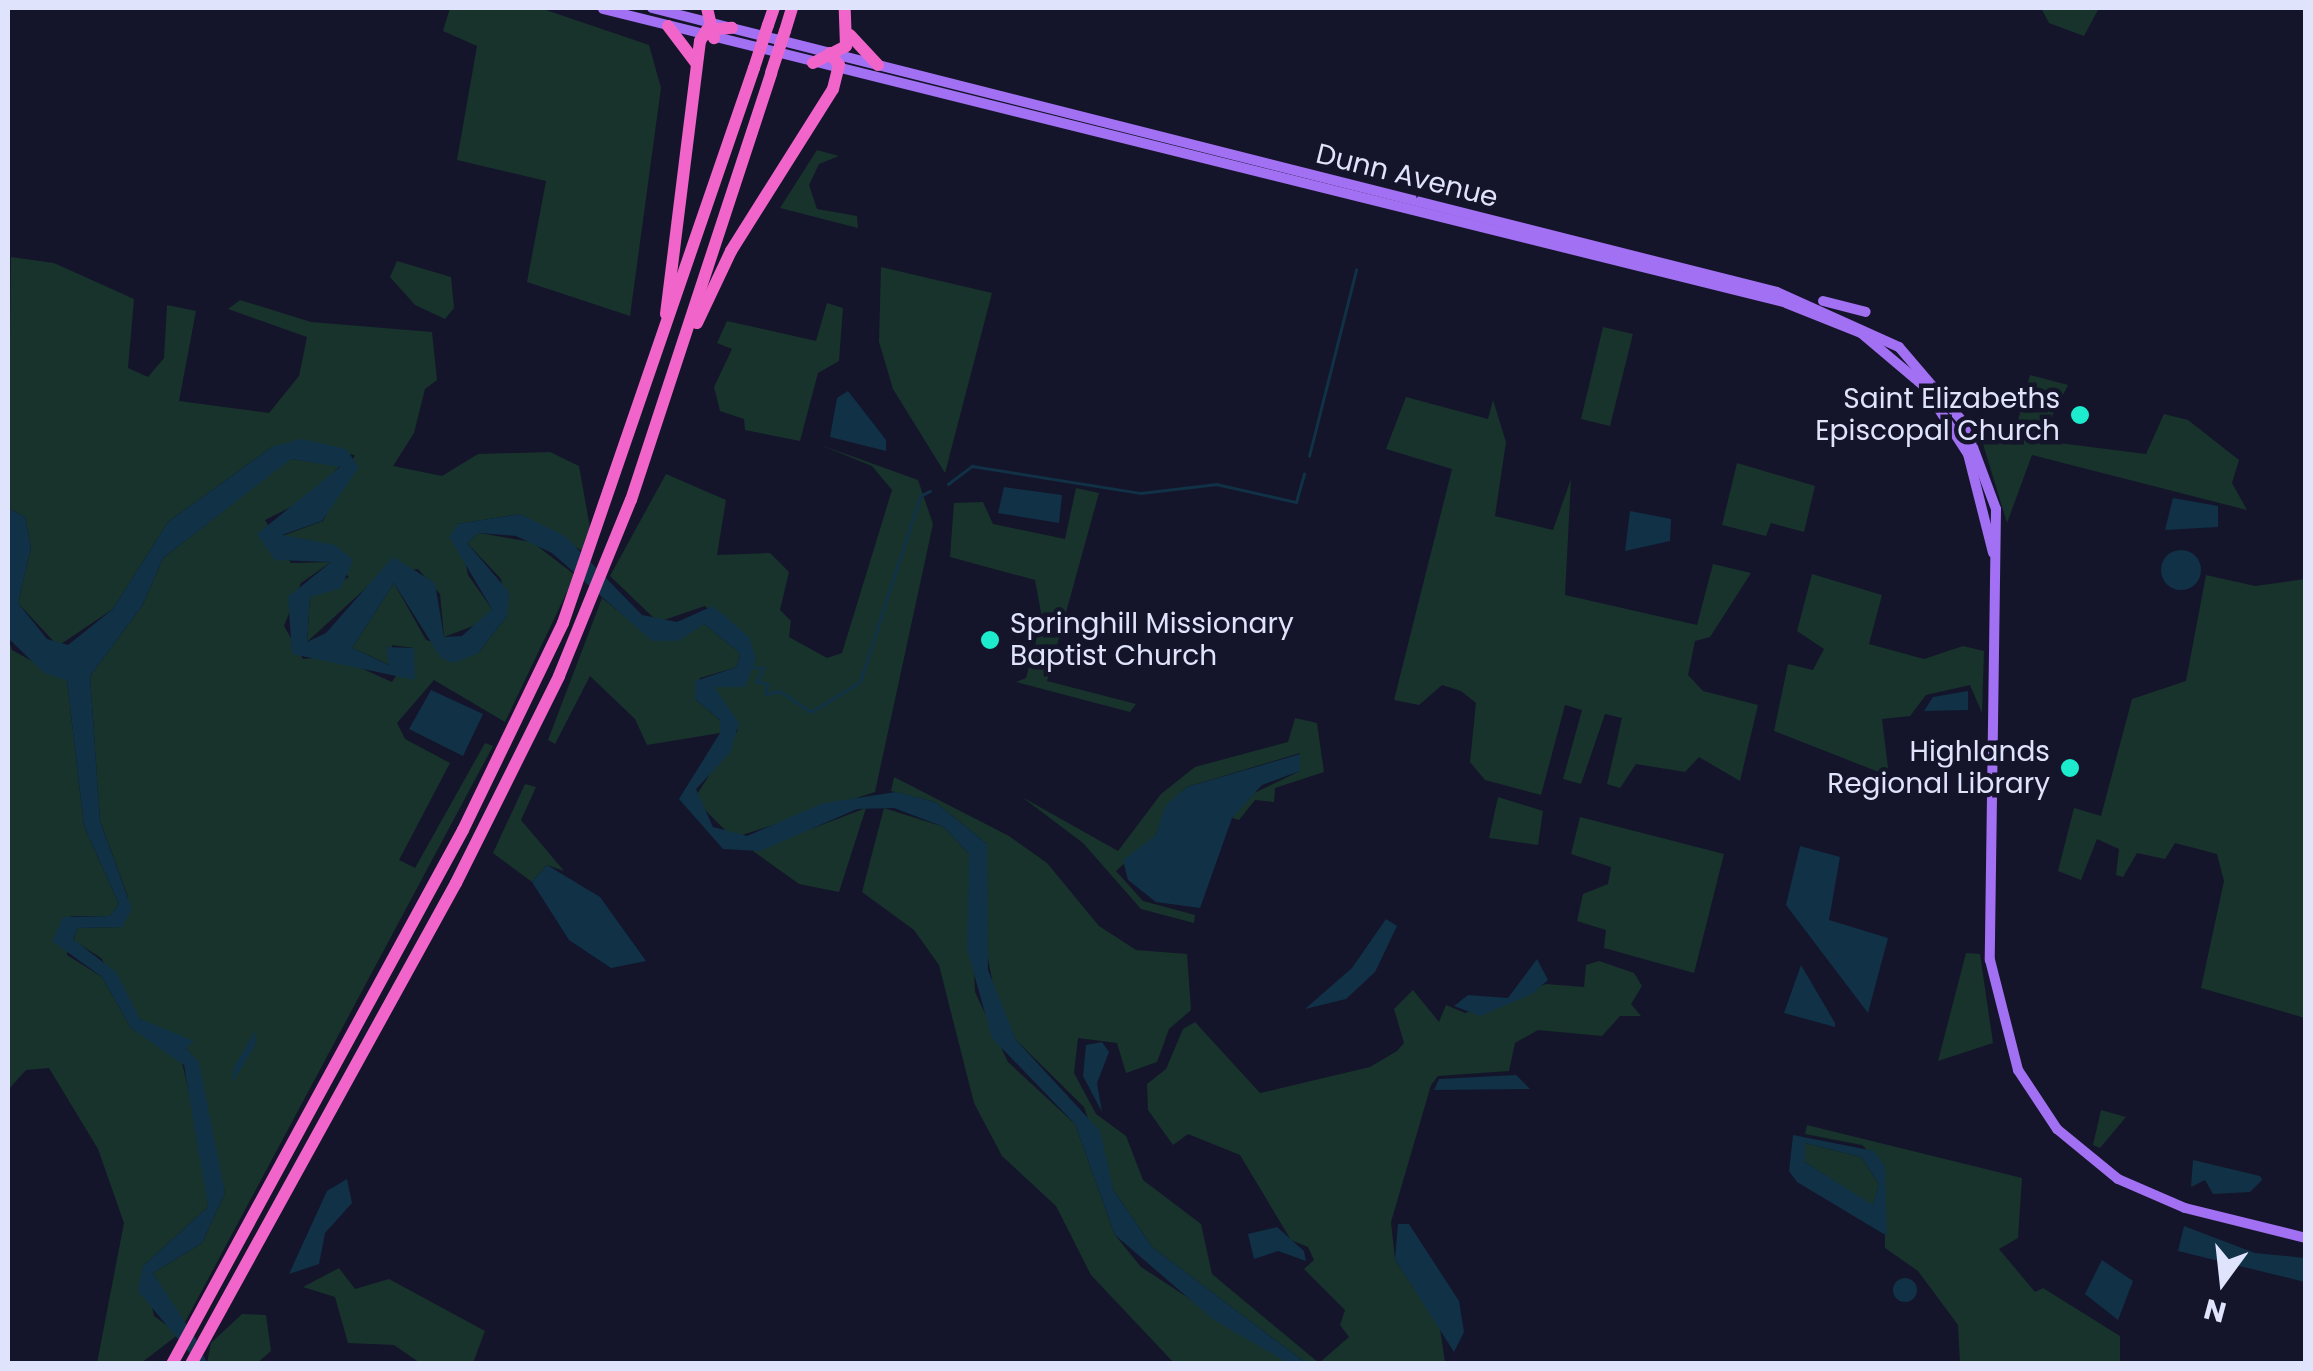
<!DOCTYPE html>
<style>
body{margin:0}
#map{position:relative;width:2313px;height:1371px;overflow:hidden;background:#14152a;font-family:Poppins,sans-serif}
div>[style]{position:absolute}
.green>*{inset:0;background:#17332b}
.water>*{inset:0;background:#103146}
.round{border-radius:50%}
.stream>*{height:2.5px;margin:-1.25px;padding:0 1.25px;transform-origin:1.25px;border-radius:1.25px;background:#103146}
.primary>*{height:10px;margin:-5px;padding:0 5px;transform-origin:5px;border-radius:5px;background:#a270f2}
.motorway>*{height:12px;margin:-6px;padding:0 6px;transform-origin:6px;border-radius:6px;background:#f165ca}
.motorway-bridge>*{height:12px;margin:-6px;padding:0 6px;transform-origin:6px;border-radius:6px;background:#f165ca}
.dots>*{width:28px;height:28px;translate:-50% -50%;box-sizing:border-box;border:5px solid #14152a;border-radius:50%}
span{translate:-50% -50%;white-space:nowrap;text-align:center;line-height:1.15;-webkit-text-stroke:9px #14152a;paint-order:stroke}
.street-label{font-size:28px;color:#dfe3fc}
.poi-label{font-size:28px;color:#dfe3fc}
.right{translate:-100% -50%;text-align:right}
.left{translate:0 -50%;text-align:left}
.frame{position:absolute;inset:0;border:10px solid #dfe3fc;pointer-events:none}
.north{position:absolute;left:2173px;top:1231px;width:100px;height:100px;-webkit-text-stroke:8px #14152a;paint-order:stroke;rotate:195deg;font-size:28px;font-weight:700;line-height:40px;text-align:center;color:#dfe3fc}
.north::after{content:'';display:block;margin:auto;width:35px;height:45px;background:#dfe3fc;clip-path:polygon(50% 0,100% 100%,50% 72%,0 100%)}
</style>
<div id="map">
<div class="green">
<i style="clip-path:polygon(450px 8px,540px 8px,649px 45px,661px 88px,630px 316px,527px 282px,546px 181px,457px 160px,477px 46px,443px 31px)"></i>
<i style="clip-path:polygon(2041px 8px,2099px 8px,2084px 36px,2049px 23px)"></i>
<i style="clip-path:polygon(817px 150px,839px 156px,819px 164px,809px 185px,817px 209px,857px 216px,858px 228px,780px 208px)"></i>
<i style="clip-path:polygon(11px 257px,54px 263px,134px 299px,128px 368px,148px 377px,164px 358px,167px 305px,196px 311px,179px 401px,269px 413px,299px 376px,307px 337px,228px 309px,240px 300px,311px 322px,432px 332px,437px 380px,425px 389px,414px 433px,393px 466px,442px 476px,478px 454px,550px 452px,579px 466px,590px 528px,584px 552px,520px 514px,458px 524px,468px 575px,492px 609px,481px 623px,444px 637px,440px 594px,418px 569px,380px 575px,307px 642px,310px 597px,349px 577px,308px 540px,282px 536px,323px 521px,355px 455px,272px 447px,168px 522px,113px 609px,58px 646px,18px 603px,31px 548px,25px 517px,8px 508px)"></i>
<i style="clip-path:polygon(397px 261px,451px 277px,454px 308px,445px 319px,415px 305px,390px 277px)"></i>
<i style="clip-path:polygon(881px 267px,992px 293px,945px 473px,893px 389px,879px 342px)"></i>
<i style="clip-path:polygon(827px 303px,843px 308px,839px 361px,818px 373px,800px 441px,745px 430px,744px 419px,720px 411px,714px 387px,732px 349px,717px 343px,727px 321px,816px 341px)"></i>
<i style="clip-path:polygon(1603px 327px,1633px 334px,1610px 426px,1581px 419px)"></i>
<i style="clip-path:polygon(2030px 375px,2068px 385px,2046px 428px,2051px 442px,2146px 454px,2164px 414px,2188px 420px,2239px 460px,2232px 483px,2247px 510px,2032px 455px,2007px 523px,1983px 444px,2016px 428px)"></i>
<i style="clip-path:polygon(1406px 397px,1488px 419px,1493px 400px,1506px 442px,1495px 516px,1553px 530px,1571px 479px,1565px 595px,1697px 625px,1713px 564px,1751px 573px,1710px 637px,1695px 641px,1688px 675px,1703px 691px,1758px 705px,1740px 781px,1699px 757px,1685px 772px,1636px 764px,1620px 788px,1607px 784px,1622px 718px,1605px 714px,1581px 784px,1563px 779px,1582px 710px,1565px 705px,1541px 795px,1485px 780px,1470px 762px,1476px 703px,1461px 691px,1442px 685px,1419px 705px,1394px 700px,1452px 469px,1386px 449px)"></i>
<i style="clip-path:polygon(818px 444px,918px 480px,933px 524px,875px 792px,733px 838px,694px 799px,738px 730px,713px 687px,756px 659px,705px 606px,658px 622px,610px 576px,666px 474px,726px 500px,717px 555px,770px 553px,789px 572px,780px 610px,791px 621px,789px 637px,827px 658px,842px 653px,892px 490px,872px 466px)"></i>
<i style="clip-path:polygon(290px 459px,340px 466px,307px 499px,265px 520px,291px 563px,331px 562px,301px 583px,284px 626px,303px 659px,334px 656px,392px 682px,414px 648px,392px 645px,390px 665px,352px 648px,394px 583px,426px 640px,478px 653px,507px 616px,501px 579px,467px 543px,479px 533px,532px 542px,575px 575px,505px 722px,434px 680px,397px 723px,405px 739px,450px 763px,399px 860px,415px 868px,485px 743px,493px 746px,184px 1324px,153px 1273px,202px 1243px,225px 1193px,185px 1041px,140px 1019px,101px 958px,73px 940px,78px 928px,122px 927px,128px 897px,100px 821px,90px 676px,142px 606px,163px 558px)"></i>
<i style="clip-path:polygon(1737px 463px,1815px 486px,1804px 532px,1771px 523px,1766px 536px,1722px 525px)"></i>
<i style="clip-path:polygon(1076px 488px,1099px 493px,1047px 681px,1136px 704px,1130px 712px,1016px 682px,1026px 678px,1042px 618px,1035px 580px,950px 557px,954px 503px,983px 502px,993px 524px,1065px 539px)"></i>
<i style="clip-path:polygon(1812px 574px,1882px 595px,1869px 644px,1924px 659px,1963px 646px,1984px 651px,1982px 713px,1970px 685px,1926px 695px,1910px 716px,1882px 719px,1889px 776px,1774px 731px,1788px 664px,1813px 670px,1824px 649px,1797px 631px)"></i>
<i style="clip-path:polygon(2206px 575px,2255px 586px,2305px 579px,2305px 1018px,2201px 988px,2224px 881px,2217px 854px,2175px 843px,2165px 859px,2137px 853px,2123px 877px,2116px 875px,2119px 849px,2097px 839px,2081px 880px,2058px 871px,2074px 808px,2101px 816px,2132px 699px,2186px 681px)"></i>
<i style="clip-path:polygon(602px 598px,654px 640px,704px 624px,740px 653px,737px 667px,700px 678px,695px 699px,721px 721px,720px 733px,647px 745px,635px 719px,590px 676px,555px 744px,548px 740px)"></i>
<i style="clip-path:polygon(8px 638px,12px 650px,67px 680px,84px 826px,119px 904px,110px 916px,71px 916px,67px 955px,102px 977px,131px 1028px,181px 1058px,205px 1160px,208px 1207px,143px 1266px,154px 1316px,179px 1334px,141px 1363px,97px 1363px,124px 1223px,98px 1149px,49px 1068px,26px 1070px,8px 1090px)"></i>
<i style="clip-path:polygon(1295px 718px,1317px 723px,1324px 772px,1275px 788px,1274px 802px,1255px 800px,1239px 820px,1232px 818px,1246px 797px,1300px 771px,1300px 753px,1187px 787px,1166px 806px,1156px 835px,1116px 871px,1143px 901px,1195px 915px,1194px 923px,1141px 909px,1083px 843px,1022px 797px,1118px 851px,1161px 794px,1195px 767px,1288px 742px)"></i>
<i style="clip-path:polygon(894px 777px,1009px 836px,1047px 863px,1099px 926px,1136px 950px,1187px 954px,1191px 1010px,1169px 1029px,1157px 1062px,1126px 1073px,1117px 1043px,1078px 1038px,1074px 1073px,1096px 1114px,1126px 1136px,1143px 1180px,1201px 1224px,1212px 1274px,1319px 1363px,1349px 1337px,1340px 1325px,1345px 1310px,1304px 1269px,1314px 1260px,1308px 1247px,1291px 1240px,1240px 1155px,1188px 1134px,1173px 1145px,1148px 1110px,1147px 1084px,1166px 1069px,1183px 1029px,1195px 1022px,1260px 1093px,1370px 1067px,1397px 1051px,1404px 1043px,1394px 1009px,1413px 990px,1439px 1022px,1446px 1005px,1465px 1013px,1546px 984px,1584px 987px,1586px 965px,1599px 961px,1634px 973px,1642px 986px,1631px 1004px,1641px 1016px,1620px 1016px,1602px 1036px,1538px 1030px,1515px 1043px,1509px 1071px,1438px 1076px,1431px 1085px,1391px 1222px,1395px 1259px,1440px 1328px,1445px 1363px,1306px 1363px,1152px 1247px,1113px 1189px,1084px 1107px,1016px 1040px,997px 1006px,985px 943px,987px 844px,935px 802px,891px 791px)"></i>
<i style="clip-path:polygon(525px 784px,536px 787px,521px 820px,564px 871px,547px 865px,532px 882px,493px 853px)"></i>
<i style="clip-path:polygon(1498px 797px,1543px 811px,1538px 845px,1489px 838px)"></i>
<i style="clip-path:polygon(866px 808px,839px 892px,799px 884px,753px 851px)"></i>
<i style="clip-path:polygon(884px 808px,944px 827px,969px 854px,975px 992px,1008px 1062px,1075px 1124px,1115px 1235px,1141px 1267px,1288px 1363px,1174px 1363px,1091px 1275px,1056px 1206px,1002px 1156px,974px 1103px,939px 965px,914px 930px,862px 892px)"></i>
<i style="clip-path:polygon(1580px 817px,1724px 854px,1694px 973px,1604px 948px,1606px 930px,1577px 921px,1583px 894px,1608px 884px,1611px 867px,1571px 854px)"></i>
<i style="clip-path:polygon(1966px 953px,1980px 954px,1993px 1043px,1938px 1061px)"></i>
<i style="clip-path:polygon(2101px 1110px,2126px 1117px,2100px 1148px,2093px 1145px)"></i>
<i style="clip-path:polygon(1807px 1125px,2022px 1178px,2018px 1238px,1999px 1249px,2035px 1292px,2043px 1288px,2120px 1336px,2120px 1363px,1960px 1363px,1958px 1325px,1918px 1271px,1885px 1248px,1885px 1167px,1862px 1145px,1805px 1134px)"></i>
<i style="clip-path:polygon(1805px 1143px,1861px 1157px,1879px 1184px,1873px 1206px,1805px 1162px)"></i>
<i style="clip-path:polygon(339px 1268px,355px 1289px,389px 1279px,485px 1331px,473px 1363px,420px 1363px,394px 1345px,348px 1343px,335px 1297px,303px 1287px)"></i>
<i style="clip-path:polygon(242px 1314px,266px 1315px,271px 1351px,257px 1363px,207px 1363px,211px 1343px)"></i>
</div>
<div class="water">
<i style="clip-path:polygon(848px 391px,886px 440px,886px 451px,830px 437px,837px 398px)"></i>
<i style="clip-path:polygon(301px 439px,346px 449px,359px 467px,322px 521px,282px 535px,335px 545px,353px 560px,341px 588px,310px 597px,307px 642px,326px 633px,393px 557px,435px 583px,444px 637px,462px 636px,492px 609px,449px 537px,458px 524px,520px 514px,565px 536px,642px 615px,677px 622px,713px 606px,749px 637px,756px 659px,745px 687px,714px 687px,739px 723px,730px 753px,696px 789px,713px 827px,747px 836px,824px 803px,896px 792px,935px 802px,987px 844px,988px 970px,1016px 1040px,1100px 1131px,1113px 1189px,1152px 1247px,1306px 1363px,1288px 1363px,1214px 1320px,1115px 1235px,1075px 1124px,992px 1038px,967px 949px,969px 854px,944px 827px,894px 808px,857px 809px,760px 851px,723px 849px,679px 799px,720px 733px,720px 720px,695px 699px,695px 681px,737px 667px,740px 653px,704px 624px,678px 641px,652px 641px,552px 553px,516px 536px,479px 533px,467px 543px,509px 592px,507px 616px,478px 653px,453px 663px,441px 658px,394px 583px,352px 648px,389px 665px,386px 647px,414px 648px,415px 680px,292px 654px,288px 597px,331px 562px,275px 560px,257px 534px,340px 467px,291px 459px,163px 558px,142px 606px,90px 676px,100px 821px,132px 909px,122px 927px,78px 928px,73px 939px,116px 972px,140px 1019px,194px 1041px,186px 1048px,199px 1062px,225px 1193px,202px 1243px,153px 1273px,196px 1339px,207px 1363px,198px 1363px,138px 1291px,143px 1266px,208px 1207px,184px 1065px,131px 1028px,102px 977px,52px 941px,63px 917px,110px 916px,119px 904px,84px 826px,67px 680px,44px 673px,8px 638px,8px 508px,25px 517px,31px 548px,18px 603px,47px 639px,68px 645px,113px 609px,168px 522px,272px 447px)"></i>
<i style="clip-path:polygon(1004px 487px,1062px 495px,1059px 523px,998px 513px)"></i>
<i style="clip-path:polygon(2173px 498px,2218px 506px,2218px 527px,2165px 530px)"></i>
<i style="clip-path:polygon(1630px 511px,1671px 519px,1670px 541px,1625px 551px)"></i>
<i class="round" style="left:2161px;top:550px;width:40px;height:40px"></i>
<i style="clip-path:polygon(431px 690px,483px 714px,463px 756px,409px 729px)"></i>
<i style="clip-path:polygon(1968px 691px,1968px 710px,1924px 711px,1933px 697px)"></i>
<i style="clip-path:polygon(1300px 754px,1300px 771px,1262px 785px,1232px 818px,1200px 908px,1156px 902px,1128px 880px,1123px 860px,1156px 835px,1165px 806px,1187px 787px)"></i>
<i style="clip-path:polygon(1800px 846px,1840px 857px,1829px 920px,1888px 938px,1868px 1013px,1786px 905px)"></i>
<i style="clip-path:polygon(547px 865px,600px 897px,646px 961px,611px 968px,569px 940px,532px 882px)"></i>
<i style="clip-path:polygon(1386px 919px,1397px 926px,1375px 972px,1346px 999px,1305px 1009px,1352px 968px)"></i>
<i style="clip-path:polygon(1537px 959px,1548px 980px,1532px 994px,1480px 1016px,1454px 1006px,1468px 995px,1508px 998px)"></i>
<i style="clip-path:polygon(1801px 965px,1835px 1023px,1835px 1027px,1784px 1013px)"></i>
<i style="clip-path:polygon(256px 1030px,255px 1046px,232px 1083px,234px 1067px)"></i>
<i style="clip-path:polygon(1102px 1042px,1109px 1052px,1097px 1083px,1102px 1112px,1083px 1076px,1086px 1045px)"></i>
<i style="clip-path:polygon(1516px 1075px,1530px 1089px,1434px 1090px,1439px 1079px)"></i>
<i style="clip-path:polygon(evenodd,1793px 1135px,1874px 1151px,1885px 1167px,1887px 1236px,1797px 1182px,1789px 1171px,1793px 1135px,1805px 1143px,1861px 1157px,1879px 1184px,1873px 1205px,1805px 1162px,1805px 1143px)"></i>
<i style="clip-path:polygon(2193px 1160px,2260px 1176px,2262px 1180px,2250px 1192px,2213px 1194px,2205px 1180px,2191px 1187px)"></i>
<i style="clip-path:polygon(347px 1179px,352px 1203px,325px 1233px,319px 1264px,289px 1274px,327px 1191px)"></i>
<i style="clip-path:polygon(1398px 1224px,1409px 1224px,1459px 1301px,1464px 1332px,1454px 1352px,1395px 1259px)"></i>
<i style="clip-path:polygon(2184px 1226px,2255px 1253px,2305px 1258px,2305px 1282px,2178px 1251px)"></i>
<i style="clip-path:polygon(1277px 1227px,1304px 1251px,1306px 1261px,1278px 1251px,1254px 1259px,1248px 1234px)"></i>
<i style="clip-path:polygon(2102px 1260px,2133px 1281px,2118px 1320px,2085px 1294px)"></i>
<i class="round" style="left:1893px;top:1278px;width:24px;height:24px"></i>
</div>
<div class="stream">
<i style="left:1309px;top:456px;width:192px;rotate:-75.8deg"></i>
<i style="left:948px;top:484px;width:30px;rotate:-37deg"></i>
<i style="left:972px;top:466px;width:171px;rotate:9.1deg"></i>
<i style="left:1141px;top:493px;width:76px;rotate:-6.8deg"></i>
<i style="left:1216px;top:484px;width:82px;rotate:12.7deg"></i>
<i style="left:1296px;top:502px;width:29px;rotate:-74deg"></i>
<i style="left:753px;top:667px;width:11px;rotate:5deg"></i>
<i style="left:764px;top:668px;width:15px;rotate:118deg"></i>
<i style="left:757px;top:681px;width:11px;rotate:15deg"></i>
<i style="left:768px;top:684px;width:10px;rotate:101deg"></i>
<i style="left:766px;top:694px;width:14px;rotate:-12deg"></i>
<i style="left:780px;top:691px;width:37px;rotate:34deg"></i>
<i style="left:811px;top:712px;width:57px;rotate:-31.5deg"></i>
<i style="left:860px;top:682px;width:195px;rotate:-72.1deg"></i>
<i style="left:920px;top:496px;width:11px;rotate:-27deg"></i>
</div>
<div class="primary">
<i style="left:652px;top:8px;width:1160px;rotate:14.17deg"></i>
<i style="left:1777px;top:292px;width:134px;rotate:24.3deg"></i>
<i style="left:1899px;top:347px;width:100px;rotate:49.5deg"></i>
<i style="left:1964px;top:423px;width:92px;rotate:69.6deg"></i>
<i style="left:1996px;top:509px;width:451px;rotate:90.8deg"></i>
<i style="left:1990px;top:960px;width:114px;rotate:75.7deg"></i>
<i style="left:2018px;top:1070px;width:71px;rotate:56.5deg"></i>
<i style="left:2057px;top:1129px;width:79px;rotate:39.3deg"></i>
<i style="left:2118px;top:1179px;width:73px;rotate:23.4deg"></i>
<i style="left:2185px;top:1208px;width:125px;rotate:13.9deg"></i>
<i style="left:603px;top:9px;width:1216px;rotate:13.94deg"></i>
<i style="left:1823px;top:301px;width:44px;rotate:14.3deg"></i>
<i style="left:1786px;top:303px;width:81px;rotate:21.8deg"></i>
<i style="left:1861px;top:333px;width:82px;rotate:40.1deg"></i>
<i style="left:1924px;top:386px;width:81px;rotate:57.1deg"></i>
<i style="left:1968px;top:454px;width:102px;rotate:75.8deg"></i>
</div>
<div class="motorway">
<i style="left:707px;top:8px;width:31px;rotate:77deg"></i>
<i style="left:768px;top:25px;width:18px;rotate:-71deg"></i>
<i style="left:668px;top:26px;width:46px;rotate:52.9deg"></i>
<i style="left:785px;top:31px;width:24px;rotate:-73deg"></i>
<i style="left:850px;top:35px;width:41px;rotate:47deg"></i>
<i style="left:813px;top:63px;width:37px;rotate:-27deg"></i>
<i style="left:846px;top:46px;width:38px;rotate:-92deg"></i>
<i style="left:666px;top:314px;width:275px;rotate:-82.9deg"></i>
<i style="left:700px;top:41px;width:13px;rotate:-58deg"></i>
<i style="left:707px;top:30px;width:25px;rotate:-5deg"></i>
<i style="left:697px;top:323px;width:80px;rotate:-64.7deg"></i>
<i style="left:731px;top:251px;width:191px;rotate:-57.8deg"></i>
<i style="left:833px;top:89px;width:25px;rotate:-76deg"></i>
<i style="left:839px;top:65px;width:15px;rotate:-127deg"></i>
<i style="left:172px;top:1364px;width:608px;rotate:-61.41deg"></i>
<i style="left:463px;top:830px;width:230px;rotate:-64.2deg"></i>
<i style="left:563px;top:623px;width:587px;rotate:-71.01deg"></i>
<i style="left:191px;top:1364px;width:549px;rotate:-61.15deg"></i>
<i style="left:456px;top:883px;width:231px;rotate:-63.5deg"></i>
<i style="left:559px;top:676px;width:190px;rotate:-67.8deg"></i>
<i style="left:631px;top:500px;width:449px;rotate:-71.8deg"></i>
</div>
<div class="motorway-bridge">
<i style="left:754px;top:68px;width:45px;rotate:-72deg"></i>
<i style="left:771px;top:73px;width:44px;rotate:-71.6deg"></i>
</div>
<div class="dots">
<i style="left:2080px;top:415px;background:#1debcd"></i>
<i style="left:990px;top:640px;background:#1debcd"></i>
<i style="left:2070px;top:768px;background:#1debcd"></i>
</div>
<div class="street-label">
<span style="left:1407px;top:176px;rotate:14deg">Dunn Avenue</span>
</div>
<div class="poi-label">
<span class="right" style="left:2060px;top:415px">Saint Elizabeths<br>Episcopal Church</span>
<span class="left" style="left:1010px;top:640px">Springhill Missionary<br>Baptist Church</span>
<span class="right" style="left:2050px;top:768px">Highlands<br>Regional Library</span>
</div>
<div class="frame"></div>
<div class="north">N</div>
</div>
